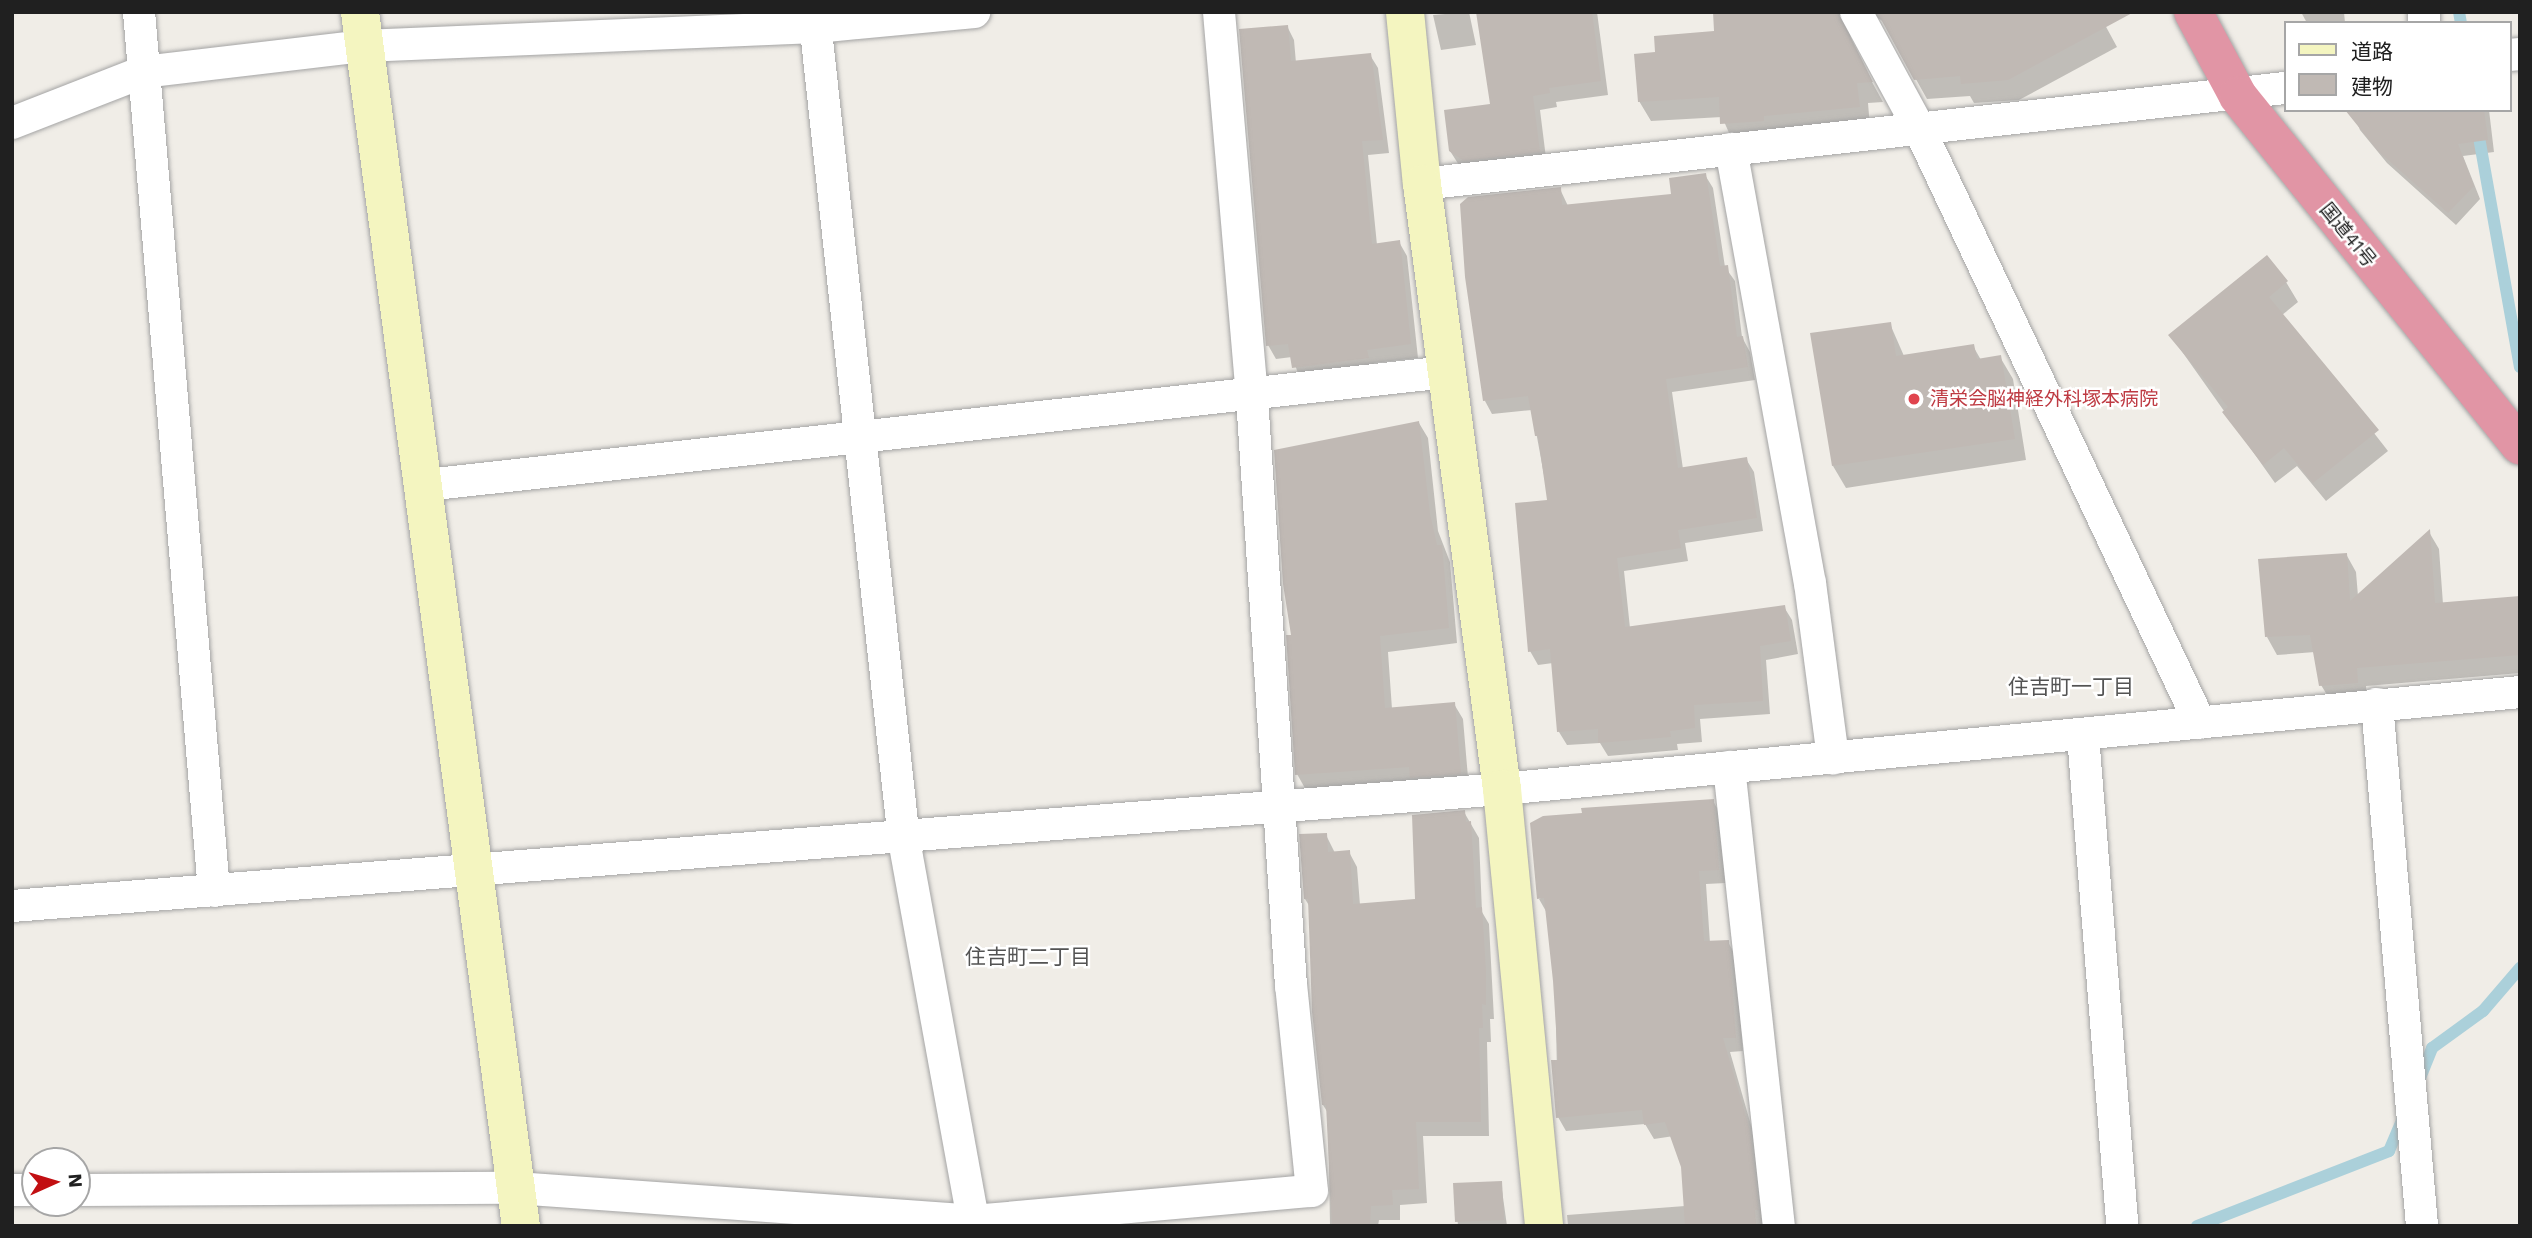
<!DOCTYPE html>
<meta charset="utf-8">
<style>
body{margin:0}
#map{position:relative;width:2532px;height:1238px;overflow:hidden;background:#f0ede7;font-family:"Work Sans","Noto Sans JP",sans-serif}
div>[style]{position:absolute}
.shadow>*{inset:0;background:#0003}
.stream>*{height:12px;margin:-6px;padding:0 6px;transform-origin:6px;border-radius:6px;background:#abd0da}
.building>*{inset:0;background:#c0b9b4}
.roads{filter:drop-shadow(0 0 2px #a4a4a4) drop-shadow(0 0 2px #a4a4a4)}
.street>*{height:32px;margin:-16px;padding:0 16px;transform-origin:16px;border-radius:16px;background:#fff}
.secondary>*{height:38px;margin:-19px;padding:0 19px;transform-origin:19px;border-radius:19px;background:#f4f5c0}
.highway>*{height:38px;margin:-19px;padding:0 19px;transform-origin:19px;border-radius:19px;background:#e195a5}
.dots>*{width:19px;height:19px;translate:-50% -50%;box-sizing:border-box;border:4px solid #fff;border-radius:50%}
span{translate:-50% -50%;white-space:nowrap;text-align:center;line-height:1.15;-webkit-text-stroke:5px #fff;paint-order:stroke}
.street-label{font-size:19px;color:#202020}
.health-label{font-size:19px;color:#be3a42}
.left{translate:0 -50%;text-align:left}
.neighbourhood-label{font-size:21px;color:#535353}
.frame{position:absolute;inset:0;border:14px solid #202020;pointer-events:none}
.legend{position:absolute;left:2284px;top:21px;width:228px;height:91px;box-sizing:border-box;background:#fff;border:2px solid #a6a6a6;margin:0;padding:9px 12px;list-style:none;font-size:21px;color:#202020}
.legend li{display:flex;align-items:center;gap:14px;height:35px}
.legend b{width:35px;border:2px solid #a6a6a6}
.north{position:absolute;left:21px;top:1147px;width:70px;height:70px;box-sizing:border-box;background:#fff;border:2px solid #a6a6a6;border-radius:50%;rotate:86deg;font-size:19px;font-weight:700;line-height:28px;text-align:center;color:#202020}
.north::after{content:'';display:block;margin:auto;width:24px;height:32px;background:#c20f12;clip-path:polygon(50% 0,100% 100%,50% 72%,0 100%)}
</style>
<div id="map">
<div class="shadow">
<i style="clip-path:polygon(1469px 12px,1476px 45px,1441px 50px,1433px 15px)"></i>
<i style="clip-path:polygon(1508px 12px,1597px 12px,1608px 95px,1556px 102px,1557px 107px,1540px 110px,1547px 166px,1459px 165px,1450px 151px,1492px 106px)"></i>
<i style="clip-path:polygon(1714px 12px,2098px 12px,2117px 47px,2019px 100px,1974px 103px,1970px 96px,1927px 99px,1884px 22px,1870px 13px,1851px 23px,1850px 42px,1883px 102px,1868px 103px,1870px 127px,1734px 144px,1722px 117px,1651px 121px,1639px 101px,1657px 53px,1716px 33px)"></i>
<i style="clip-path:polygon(2301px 12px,2344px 12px,2345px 23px,2307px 23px)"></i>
<i style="clip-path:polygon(1287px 26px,1294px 40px,1296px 63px,1370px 55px,1378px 68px,1389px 153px,1368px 155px,1377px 245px,1399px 242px,1407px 256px,1418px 358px,1374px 363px,1375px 371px,1301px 381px,1292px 357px,1276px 359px,1268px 345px)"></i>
<i style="clip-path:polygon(2352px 110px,2489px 110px,2494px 152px,2463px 156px,2480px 199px,2456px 225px,2387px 163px,2360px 130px)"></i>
<i style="clip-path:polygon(1705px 175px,1713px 188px,1725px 267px,1735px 281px,1742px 337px,1750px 352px,1755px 380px,1672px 392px,1683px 469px,1746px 459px,1754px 472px,1763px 531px,1685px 543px,1688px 561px,1624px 571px,1630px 628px,1784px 607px,1792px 620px,1798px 654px,1766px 660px,1770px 714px,1700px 719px,1702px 742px,1677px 744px,1678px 750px,1608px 756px,1600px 743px,1567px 745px,1559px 732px,1553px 663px,1538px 665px,1530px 651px,1549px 502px,1532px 410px,1492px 414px,1485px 401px,1560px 189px,1568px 206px,1673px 196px)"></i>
<i style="clip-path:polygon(2286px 282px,2298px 302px,2282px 315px,2388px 451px,2326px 501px,2297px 466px,2275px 483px,2171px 336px)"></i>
<i style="clip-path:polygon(1890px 324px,1904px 356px,1973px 346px,1981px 360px,2000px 357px,2013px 379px,2026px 460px,1846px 488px,1833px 466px)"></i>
<i style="clip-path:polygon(1419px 423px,1428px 438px,1438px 531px,1450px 562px,1457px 643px,1388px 652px,1392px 709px,1454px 704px,1463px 719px,1469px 789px,1306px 790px,1297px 774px,1293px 637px)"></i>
<i style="clip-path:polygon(2429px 532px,2439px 549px,2443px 604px,2520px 598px,2520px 673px,2366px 686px,2367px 700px,2332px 703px,2321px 685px,2315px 652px,2277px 655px,2267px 637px,2346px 554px,2356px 572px,2358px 596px)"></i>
<i style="clip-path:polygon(1713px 801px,1721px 815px,1726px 883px,1706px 884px,1710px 943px,1728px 942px,1736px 956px,1743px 1051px,1730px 1052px,1757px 1146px,1767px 1226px,1568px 1226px,1567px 1215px,1685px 1206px,1683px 1167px,1674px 1136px,1654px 1139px,1645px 1124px,1566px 1131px,1558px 1117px,1555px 981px,1547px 913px,1539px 899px)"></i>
<i style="clip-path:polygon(1464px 812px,1479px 838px,1482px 912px,1489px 924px,1494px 1019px,1490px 1019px,1491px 1042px,1487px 1042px,1489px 1136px,1423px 1136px,1427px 1203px,1400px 1205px,1400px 1220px,1379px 1220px,1378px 1226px,1330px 1226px,1328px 1113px,1323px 1105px,1310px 907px,1305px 899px,1326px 835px,1335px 853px,1349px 852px,1357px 867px,1360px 905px,1416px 901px)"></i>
<i style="clip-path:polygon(1501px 1183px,1507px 1226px,1458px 1226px,1455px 1185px)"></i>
</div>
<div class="stream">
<i style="left:2459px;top:12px;width:11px;rotate:80deg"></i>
<i style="left:2477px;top:126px;width:245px;rotate:79.9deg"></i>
<i style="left:2418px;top:1083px;width:38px;rotate:-68deg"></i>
<i style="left:2432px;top:1048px;width:63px;rotate:-36deg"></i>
<i style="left:2483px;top:1011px;width:57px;rotate:-49.3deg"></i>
<i style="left:2197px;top:1226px;width:206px;rotate:-21.3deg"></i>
<i style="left:2389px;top:1151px;width:38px;rotate:-67deg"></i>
</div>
<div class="building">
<i style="clip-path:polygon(1476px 12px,1592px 12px,1601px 81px,1549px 88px,1550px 93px,1533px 96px,1540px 152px,1464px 161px,1449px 151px,1444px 110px,1490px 104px)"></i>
<i style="clip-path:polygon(1713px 12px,1838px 12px,1873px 82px,1857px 83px,1860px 107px,1764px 116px,1764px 121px,1720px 124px,1719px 97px,1638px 102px,1634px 54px,1655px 52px,1654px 36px,1714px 31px)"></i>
<i style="clip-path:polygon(1877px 12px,2134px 12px,2008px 80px,1961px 84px,1960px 76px,1914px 80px)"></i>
<i style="clip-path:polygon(1288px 25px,1291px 61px,1371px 53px,1383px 140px,1362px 141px,1372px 244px,1400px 240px,1411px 344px,1367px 350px,1369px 358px,1292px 368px,1288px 344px,1266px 346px,1239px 29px)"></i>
<i style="clip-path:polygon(2345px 110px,2484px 110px,2488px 140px,2458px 144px,2474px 186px,2448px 213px,2378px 151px)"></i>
<i style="clip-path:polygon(1706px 173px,1720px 266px,1728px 265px,1737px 337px,1743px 336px,1748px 367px,1666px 379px,1678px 468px,1747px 457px,1757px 518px,1678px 530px,1681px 548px,1617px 558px,1625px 627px,1785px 605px,1791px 641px,1760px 646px,1763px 701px,1694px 705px,1695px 728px,1670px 731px,1671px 737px,1598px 743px,1598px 729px,1557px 732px,1550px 649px,1528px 652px,1515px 503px,1547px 500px,1538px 436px,1535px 436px,1528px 396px,1483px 401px,1465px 277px,1460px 204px,1468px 197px,1561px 187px,1562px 205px,1671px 194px,1669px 178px)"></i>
<i style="clip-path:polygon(2267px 255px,2288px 281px,2269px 297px,2379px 430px,2313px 483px,2284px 448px,2263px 465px,2222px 412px,2228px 407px,2168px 335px)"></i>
<i style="clip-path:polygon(1891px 322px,1896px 356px,1974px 344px,1977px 359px,2001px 355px,2015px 439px,1832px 466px,1810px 333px)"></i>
<i style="clip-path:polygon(1419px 421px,1430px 514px,1437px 545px,1442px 545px,1449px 628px,1380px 636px,1385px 708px,1455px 702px,1461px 774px,1410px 778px,1409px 767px,1295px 775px,1286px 635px,1291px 635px,1283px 584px,1274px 450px)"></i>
<i style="clip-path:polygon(2430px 529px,2435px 603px,2520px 596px,2520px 655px,2357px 668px,2358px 683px,2319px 686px,2310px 635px,2265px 637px,2258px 559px,2347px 553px,2350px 601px)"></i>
<i style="clip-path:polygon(1714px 799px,1719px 870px,1699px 871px,1704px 941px,1729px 940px,1736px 1038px,1723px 1038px,1750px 1130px,1759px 1210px,1755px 1210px,1756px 1226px,1685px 1226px,1681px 1167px,1665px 1122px,1644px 1125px,1642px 1110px,1556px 1118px,1551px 1060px,1558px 1060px,1553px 981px,1544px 898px,1537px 899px,1530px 823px,1543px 816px,1582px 813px,1581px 808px)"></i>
<i style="clip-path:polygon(1465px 810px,1466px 822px,1471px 821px,1476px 908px,1482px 907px,1486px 972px,1486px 1005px,1482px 1004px,1483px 1028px,1479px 1028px,1481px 1122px,1416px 1122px,1419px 1189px,1392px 1190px,1393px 1205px,1371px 1206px,1370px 1226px,1332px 1226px,1326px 1105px,1322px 1105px,1312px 1012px,1308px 899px,1304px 899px,1299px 834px,1327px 833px,1328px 852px,1350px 850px,1353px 904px,1415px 899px,1412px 815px)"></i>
<i style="clip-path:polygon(1502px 1181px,1504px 1220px,1455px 1222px,1453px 1183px)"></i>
</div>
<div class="roads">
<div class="street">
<i style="left:139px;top:12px;width:882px;rotate:85.12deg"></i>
<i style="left:814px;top:12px;width:833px;rotate:83.8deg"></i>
<i style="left:904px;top:840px;width:392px;rotate:79.7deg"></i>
<i style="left:1856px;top:12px;width:130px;rotate:61.5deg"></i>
<i style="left:1918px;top:126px;width:660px;rotate:64.72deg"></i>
<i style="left:2424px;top:12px;width:11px;rotate:90deg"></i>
<i style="left:2509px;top:55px;width:11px;rotate:-5deg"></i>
<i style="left:12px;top:123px;width:141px;rotate:-21.3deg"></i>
<i style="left:143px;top:72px;width:222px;rotate:-6.7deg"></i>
<i style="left:363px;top:46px;width:453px;rotate:-2.4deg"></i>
<i style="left:816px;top:27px;width:159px;rotate:-5.4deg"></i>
<i style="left:1731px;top:149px;width:441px;rotate:79.7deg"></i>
<i style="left:1810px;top:583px;width:177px;rotate:82.5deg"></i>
<i style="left:1422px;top:184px;width:868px;rotate:-6.35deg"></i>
<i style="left:426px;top:485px;width:1026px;rotate:-6.32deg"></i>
<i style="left:2377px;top:704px;width:524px;rotate:85.07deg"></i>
<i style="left:2083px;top:736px;width:492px;rotate:85.4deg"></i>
<i style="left:1729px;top:767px;width:462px;rotate:83.8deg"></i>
<i style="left:12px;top:906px;width:1495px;rotate:-4.49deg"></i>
<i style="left:1502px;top:789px;width:1023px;rotate:-5.44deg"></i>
<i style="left:12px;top:1190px;width:23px"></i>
<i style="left:77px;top:1190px;width:439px;rotate:-0.3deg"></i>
<i style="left:516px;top:1188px;width:458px;rotate:4.1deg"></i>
<i style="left:973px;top:1221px;width:340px;rotate:-5.1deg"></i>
<i style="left:1312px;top:1191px;width:206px;rotate:-95.8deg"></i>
<i style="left:1291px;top:986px;width:590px;rotate:-93.79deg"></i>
<i style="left:1252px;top:397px;width:386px;rotate:-94.9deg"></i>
</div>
<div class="secondary">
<i style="left:360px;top:12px;width:1225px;rotate:82.45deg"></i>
<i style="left:1405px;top:12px;width:173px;rotate:84.4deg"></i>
<i style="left:1422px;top:184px;width:610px;rotate:82.47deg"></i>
<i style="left:1502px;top:789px;width:439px;rotate:84.5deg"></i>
</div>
<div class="highway">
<i style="left:2193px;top:12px;width:95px;rotate:61.8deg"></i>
<i style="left:2238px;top:96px;width:449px;rotate:51.1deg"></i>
</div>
</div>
<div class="dots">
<i style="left:1914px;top:399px;background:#e0444e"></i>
</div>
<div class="street-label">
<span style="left:2348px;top:235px;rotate:51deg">国道41号</span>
</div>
<div class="health-label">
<span class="left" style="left:1930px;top:399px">清栄会脳神経外科塚本病院</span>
</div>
<div class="neighbourhood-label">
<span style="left:2071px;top:687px">住吉町一丁目</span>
<span style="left:1028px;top:957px">住吉町二丁目</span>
</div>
<div class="frame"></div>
<ul class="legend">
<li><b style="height:9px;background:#f4f5c0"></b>道路</li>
<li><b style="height:19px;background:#c0b9b4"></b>建物</li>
</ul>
<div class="north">N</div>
</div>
